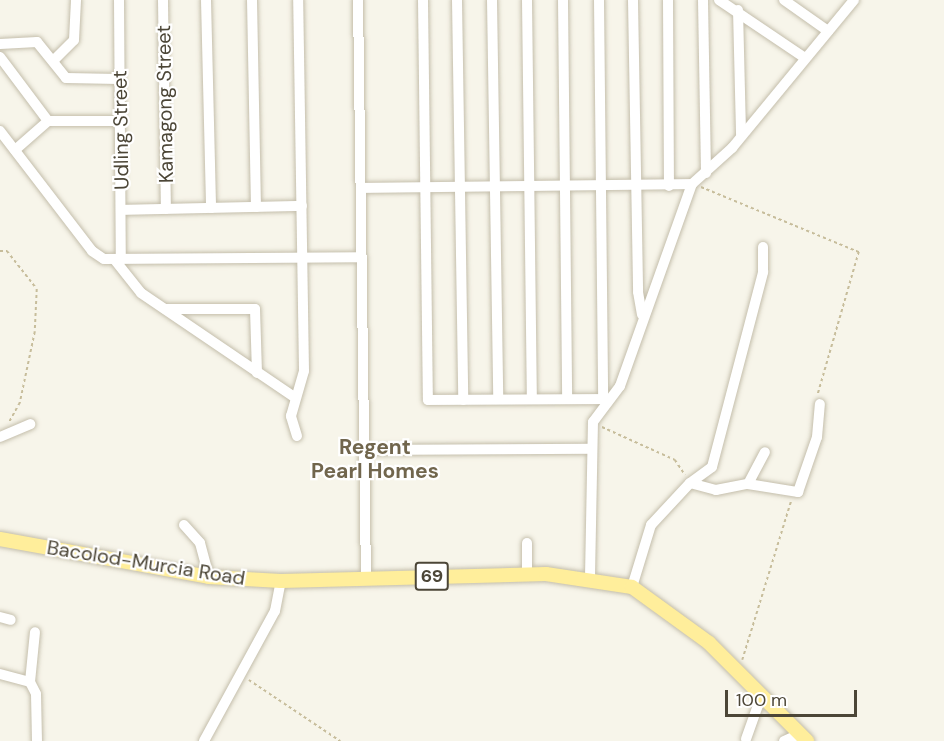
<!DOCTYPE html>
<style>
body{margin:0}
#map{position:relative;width:944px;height:741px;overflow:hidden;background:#f7f5ea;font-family:"DM Sans",sans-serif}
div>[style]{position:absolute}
.path>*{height:1.5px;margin-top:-0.75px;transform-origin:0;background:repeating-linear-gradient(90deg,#c7bd9b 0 3px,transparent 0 6px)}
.roads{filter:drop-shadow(0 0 2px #c4beab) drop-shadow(0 0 2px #c4beab)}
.minor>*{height:10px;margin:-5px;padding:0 5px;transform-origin:5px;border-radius:5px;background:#fff}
.major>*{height:14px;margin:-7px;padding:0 7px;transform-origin:7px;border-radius:7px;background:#ffee9b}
span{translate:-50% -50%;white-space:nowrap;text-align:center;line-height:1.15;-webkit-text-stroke:4.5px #fff;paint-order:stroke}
.shield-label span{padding:2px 4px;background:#fff;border:2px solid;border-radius:4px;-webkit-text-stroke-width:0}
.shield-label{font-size:18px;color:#4c4637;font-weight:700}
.street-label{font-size:20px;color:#4c4637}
.neighbourhood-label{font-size:21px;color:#71664d;font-weight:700}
.scale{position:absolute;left:725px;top:690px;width:132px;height:27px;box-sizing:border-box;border:3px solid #4c4637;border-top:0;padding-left:8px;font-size:18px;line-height:21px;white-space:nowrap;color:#4c4637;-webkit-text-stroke:4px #fff;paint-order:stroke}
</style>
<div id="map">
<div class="path">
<i style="left:701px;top:187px;width:171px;rotate:22.4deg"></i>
<i style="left:859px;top:252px;width:148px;rotate:106.1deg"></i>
<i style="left:0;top:251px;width:7px"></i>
<i style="left:7px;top:251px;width:48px;rotate:51.7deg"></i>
<i style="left:37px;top:289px;width:43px;rotate:92.7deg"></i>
<i style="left:35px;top:332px;width:73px;rotate:101.9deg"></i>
<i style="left:20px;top:403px;width:23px;rotate:119deg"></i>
<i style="left:602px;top:427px;width:80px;rotate:24.3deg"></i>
<i style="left:675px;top:460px;width:18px;rotate:56deg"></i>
<i style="left:742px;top:660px;width:166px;rotate:-72.9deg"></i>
<i style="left:249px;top:680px;width:110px;rotate:33.8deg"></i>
</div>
<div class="roads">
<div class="minor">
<i style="left:119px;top:0;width:260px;rotate:89.6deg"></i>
<i style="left:163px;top:0;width:209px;rotate:89.2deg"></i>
<i style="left:206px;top:0;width:208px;rotate:88.6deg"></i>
<i style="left:252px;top:0;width:207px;rotate:88.9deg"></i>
<i style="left:358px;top:0;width:577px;rotate:89.21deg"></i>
<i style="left:423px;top:0;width:400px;rotate:89.3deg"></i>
<i style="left:428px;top:400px;width:180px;rotate:-0.3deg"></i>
<i style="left:457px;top:0;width:400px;rotate:89.1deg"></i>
<i style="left:492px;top:0;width:399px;rotate:89.1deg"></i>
<i style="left:527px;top:0;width:399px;rotate:89.3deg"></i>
<i style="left:563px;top:0;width:398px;rotate:89.4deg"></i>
<i style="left:599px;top:0;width:398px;rotate:89.4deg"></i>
<i style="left:633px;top:0;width:292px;rotate:89deg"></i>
<i style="left:638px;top:292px;width:23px;rotate:80deg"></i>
<i style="left:668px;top:0;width:186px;rotate:89.7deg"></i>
<i style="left:703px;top:0;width:173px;rotate:89deg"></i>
<i style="left:719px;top:0;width:104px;rotate:34deg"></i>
<i style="left:784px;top:0;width:54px;rotate:35.2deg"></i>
<i style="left:738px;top:10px;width:126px;rotate:88.6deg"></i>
<i style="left:0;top:44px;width:37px;rotate:-3deg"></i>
<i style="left:37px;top:42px;width:46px;rotate:51.1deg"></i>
<i style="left:66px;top:78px;width:53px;rotate:1.1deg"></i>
<i style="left:0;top:57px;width:80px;rotate:53.1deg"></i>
<i style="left:48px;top:121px;width:72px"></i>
<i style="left:54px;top:60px;width:28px;rotate:-45deg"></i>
<i style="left:74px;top:40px;width:40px;rotate:-87.1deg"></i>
<i style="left:0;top:131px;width:151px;rotate:52.5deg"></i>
<i style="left:92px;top:251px;width:14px;rotate:34deg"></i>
<i style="left:104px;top:259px;width:258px;rotate:-0.4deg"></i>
<i style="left:15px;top:150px;width:44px;rotate:-41.3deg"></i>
<i style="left:361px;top:188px;width:331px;rotate:-0.7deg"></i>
<i style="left:122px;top:210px;width:180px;rotate:-1.3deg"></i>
<i style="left:114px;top:259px;width:43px;rotate:51.5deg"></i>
<i style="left:141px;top:293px;width:185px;rotate:34.2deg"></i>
<i style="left:165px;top:309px;width:90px"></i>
<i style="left:255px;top:309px;width:64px;rotate:88.2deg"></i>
<i style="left:297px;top:436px;width:21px;rotate:-107deg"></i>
<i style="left:291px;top:416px;width:47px;rotate:-73.9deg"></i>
<i style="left:304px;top:371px;width:371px;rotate:-90.9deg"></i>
<i style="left:0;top:437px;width:33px;rotate:-23deg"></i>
<i style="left:365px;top:450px;width:225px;rotate:-0.3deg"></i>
<i style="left:690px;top:483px;width:27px;rotate:-36deg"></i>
<i style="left:712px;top:467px;width:202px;rotate:-75.3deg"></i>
<i style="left:763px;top:272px;width:25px;rotate:-90deg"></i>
<i style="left:748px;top:484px;width:36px;rotate:-62deg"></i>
<i style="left:184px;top:525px;width:24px;rotate:48deg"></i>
<i style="left:200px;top:543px;width:35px;rotate:75deg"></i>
<i style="left:527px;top:543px;width:32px;rotate:90deg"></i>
<i style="left:590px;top:577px;width:155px;rotate:-88.9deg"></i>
<i style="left:593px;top:422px;width:45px;rotate:-53.1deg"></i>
<i style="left:620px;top:386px;width:214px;rotate:-70.4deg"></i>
<i style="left:692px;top:184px;width:54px;rotate:-42deg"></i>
<i style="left:732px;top:148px;width:192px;rotate:-50.5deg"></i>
<i style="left:632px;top:587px;width:65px;rotate:-73deg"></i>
<i style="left:651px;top:525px;width:57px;rotate:-47.1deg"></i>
<i style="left:690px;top:483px;width:27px;rotate:15deg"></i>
<i style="left:716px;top:490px;width:33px;rotate:-11deg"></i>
<i style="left:748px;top:484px;width:51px;rotate:9.1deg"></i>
<i style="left:798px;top:492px;width:58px;rotate:-70.9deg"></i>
<i style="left:817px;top:437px;width:33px;rotate:-85deg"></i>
<i style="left:0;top:617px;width:11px;rotate:15deg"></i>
<i style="left:0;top:674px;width:31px;rotate:15deg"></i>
<i style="left:30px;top:682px;width:13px;rotate:63deg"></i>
<i style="left:36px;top:694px;width:47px;rotate:88.8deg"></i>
<i style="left:30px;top:682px;width:50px;rotate:-84.3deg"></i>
<i style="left:746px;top:739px;width:48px;rotate:-70.4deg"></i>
<i style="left:204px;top:741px;width:148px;rotate:-61.4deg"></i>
<i style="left:275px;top:611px;width:31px;rotate:-79deg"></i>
<i style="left:784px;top:741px;width:17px;rotate:-24deg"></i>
</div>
<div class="major">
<i style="left:0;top:539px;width:212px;rotate:10.3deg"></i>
<i style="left:209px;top:577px;width:72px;rotate:3.2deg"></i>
<i style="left:281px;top:581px;width:265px;rotate:-1.5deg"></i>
<i style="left:546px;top:574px;width:87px;rotate:8.6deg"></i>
<i style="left:632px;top:587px;width:95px;rotate:36deg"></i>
<i style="left:709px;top:643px;width:139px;rotate:45deg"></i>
</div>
</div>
<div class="shield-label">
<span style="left:432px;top:576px">69</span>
</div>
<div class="street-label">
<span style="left:165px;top:104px;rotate:-91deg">Kamagong Street</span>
<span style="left:121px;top:130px;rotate:-91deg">Udling Street</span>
<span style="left:146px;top:563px;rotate:9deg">Bacolod-Murcia Road</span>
</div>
<div class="neighbourhood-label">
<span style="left:375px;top:459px">Regent<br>Pearl Homes</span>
</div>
<div class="scale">100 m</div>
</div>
